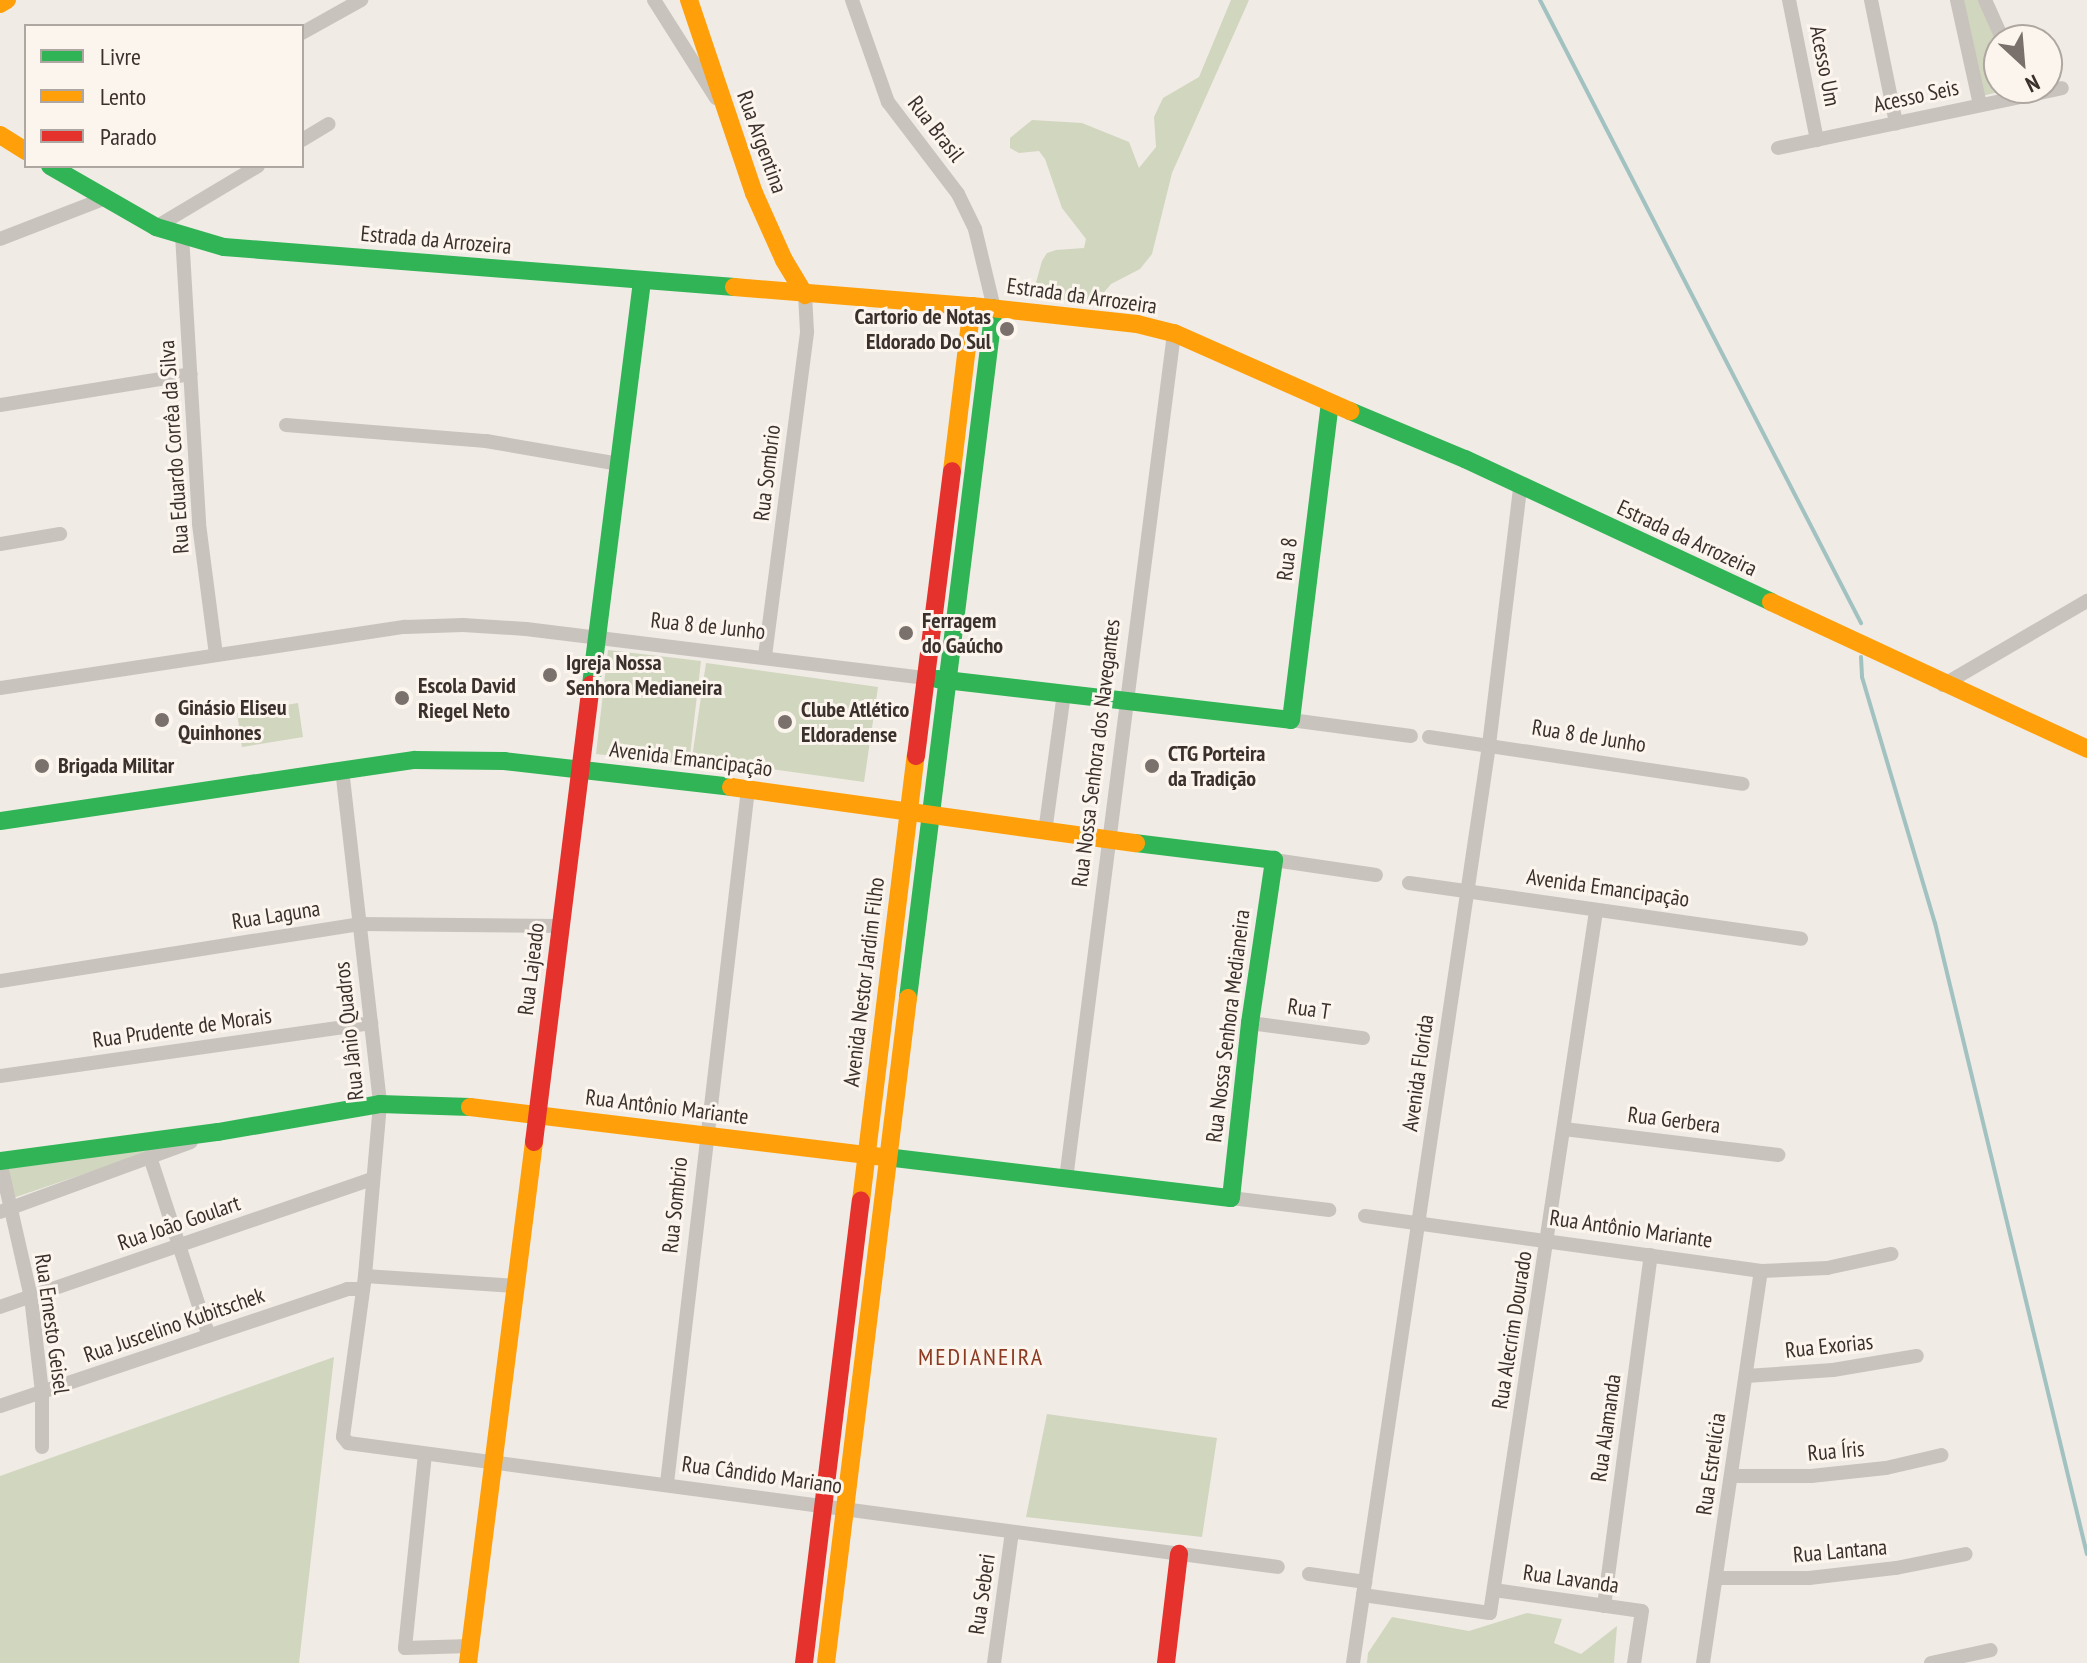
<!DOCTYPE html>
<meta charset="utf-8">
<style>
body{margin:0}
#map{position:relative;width:2087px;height:1663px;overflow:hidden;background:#f0ebe5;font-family:"PT Sans Narrow",sans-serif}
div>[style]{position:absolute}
.green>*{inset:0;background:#d1d6bf}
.stream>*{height:4px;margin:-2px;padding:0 2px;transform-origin:2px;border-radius:2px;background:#a1c2c1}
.street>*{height:14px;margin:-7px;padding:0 7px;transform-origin:7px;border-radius:7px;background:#c9c3be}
.fast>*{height:18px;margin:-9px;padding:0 9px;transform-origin:9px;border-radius:9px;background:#30b455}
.slow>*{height:18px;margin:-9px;padding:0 9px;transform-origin:9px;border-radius:9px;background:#ff9f0a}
.jam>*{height:18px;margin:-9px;padding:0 9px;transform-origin:9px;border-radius:9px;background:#e5322d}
.dots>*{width:22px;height:22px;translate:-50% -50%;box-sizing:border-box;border:4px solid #fbf5ee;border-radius:50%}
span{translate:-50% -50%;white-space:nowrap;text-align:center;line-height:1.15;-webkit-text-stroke:6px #fbf5ee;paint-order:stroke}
.street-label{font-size:22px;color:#3b302b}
.poi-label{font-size:22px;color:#3b302b;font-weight:700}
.right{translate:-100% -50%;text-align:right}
.left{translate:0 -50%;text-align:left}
.neighbourhood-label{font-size:24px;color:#8c3b22;letter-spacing:2px}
.legend{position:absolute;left:24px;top:24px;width:280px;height:144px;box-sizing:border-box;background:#fbf5ee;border:2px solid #aea6a0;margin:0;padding:10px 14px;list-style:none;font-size:24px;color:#3b302b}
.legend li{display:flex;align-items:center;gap:16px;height:40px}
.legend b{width:40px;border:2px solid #aea6a0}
.north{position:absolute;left:1983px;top:24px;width:80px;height:80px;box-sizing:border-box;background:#fbf5ee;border:2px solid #aea6a0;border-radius:50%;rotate:154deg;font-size:22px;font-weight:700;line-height:32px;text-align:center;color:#3b302b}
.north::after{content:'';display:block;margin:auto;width:28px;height:36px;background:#7a716c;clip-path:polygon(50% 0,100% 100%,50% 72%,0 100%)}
</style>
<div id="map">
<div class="green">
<i style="clip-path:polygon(1231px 0,1249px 0,1172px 173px,1152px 254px,1140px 269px,1111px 284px,1095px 303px,1046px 298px,1035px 286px,1042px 261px,1047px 253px,1056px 250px,1084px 248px,1086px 239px,1062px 208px,1045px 159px,1039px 151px,1019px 153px,1010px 148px,1010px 138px,1032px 120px,1082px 123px,1129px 142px,1139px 168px,1156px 147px,1154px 117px,1163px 98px,1199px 77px)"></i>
<i style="clip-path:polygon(1962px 0,1979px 0,1999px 46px,1999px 88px,2015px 88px,1982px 96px)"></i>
<i style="clip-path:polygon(608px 650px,701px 661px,689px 764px,596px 754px)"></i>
<i style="clip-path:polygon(706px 663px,878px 687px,864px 782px,692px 758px)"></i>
<i style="clip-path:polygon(298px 703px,303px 737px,242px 747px,237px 713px)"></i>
<i style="clip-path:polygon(169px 1145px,10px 1199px,3px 1166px)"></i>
<i style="clip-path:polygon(334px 1357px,299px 1663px,0 1663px,0 1476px)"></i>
<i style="clip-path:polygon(1047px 1414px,1217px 1438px,1202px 1537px,1026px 1517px)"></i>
<i style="clip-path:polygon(1527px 1613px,1562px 1619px,1554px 1643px,1581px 1654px,1617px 1626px,1614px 1663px,1367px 1663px,1368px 1653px,1392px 1617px,1469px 1631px)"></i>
</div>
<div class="stream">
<i style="left:1540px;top:0;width:701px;rotate:62.74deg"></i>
<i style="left:1861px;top:657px;width:20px;rotate:87deg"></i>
<i style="left:1862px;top:677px;width:257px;rotate:73.5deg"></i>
<i style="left:1935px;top:923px;width:649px;rotate:76.46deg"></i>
</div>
<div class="street">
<i style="left:654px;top:0;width:116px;rotate:57.7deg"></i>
<i style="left:852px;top:0;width:108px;rotate:70.6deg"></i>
<i style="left:888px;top:102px;width:116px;rotate:52.7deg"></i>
<i style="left:958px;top:194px;width:39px;rotate:64deg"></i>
<i style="left:975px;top:229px;width:81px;rotate:76.5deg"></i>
<i style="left:1789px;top:0;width:143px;rotate:78.7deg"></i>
<i style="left:1871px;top:0;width:126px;rotate:78.5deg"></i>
<i style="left:1957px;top:0;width:107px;rotate:77.6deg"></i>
<i style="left:1985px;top:0;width:44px;rotate:65.8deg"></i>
<i style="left:302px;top:33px;width:68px;rotate:-29.2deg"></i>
<i style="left:302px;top:140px;width:31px;rotate:-31deg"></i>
<i style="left:1778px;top:148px;width:290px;rotate:-11.9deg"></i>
<i style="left:156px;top:227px;width:119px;rotate:-30.9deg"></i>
<i style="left:182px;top:235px;width:289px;rotate:86.6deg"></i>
<i style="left:199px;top:524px;width:132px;rotate:82.6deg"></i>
<i style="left:0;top:239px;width:110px;rotate:-21.2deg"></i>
<i style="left:0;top:405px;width:193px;rotate:-9.2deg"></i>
<i style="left:286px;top:425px;width:201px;rotate:4.6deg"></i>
<i style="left:486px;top:441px;width:135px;rotate:9.8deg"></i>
<i style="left:0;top:544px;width:61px;rotate:-9.5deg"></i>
<i style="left:765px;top:656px;width:327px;rotate:-82.6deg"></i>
<i style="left:807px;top:332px;width:37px;rotate:-93deg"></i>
<i style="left:1943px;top:685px;width:167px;rotate:-30.3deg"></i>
<i style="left:0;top:688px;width:410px;rotate:-8.6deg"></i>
<i style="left:405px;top:627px;width:58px;rotate:-2deg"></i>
<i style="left:463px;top:625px;width:63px;rotate:3.6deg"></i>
<i style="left:526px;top:629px;width:403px;rotate:7deg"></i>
<i style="left:1291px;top:720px;width:121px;rotate:7.6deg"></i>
<i style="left:1429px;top:737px;width:317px;rotate:8.5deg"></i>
<i style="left:342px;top:769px;width:337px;rotate:83.5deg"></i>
<i style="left:380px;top:1104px;width:173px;rotate:95deg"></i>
<i style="left:365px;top:1276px;width:162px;rotate:97.8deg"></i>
<i style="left:343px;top:1437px;width:8px;rotate:50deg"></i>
<i style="left:348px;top:1443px;width:938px;rotate:7.59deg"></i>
<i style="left:1045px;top:832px;width:139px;rotate:-82.2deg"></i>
<i style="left:1274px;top:860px;width:103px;rotate:8.4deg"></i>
<i style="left:1409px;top:883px;width:396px;rotate:8.1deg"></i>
<i style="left:0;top:981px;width:364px;rotate:-9deg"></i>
<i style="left:360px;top:924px;width:201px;rotate:0.6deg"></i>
<i style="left:1250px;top:1023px;width:114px;rotate:7.6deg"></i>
<i style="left:0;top:1076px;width:375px;rotate:-8.1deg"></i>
<i style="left:1564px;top:1129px;width:216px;rotate:6.9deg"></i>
<i style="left:150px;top:1157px;width:188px;rotate:71.8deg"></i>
<i style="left:0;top:1161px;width:139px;rotate:77.2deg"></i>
<i style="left:31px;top:1297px;width:96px;rotate:83.4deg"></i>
<i style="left:42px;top:1392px;width:55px;rotate:90deg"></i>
<i style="left:1066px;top:1179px;width:853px;rotate:-82.72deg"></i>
<i style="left:1231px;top:1198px;width:99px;rotate:7deg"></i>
<i style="left:0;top:1212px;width:203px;rotate:-20.1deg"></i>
<i style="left:1365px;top:1216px;width:400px;rotate:7.9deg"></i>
<i style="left:1761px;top:1271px;width:66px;rotate:-2.6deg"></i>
<i style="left:1827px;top:1268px;width:66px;rotate:-12.3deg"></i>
<i style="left:365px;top:1276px;width:150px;rotate:3.8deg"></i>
<i style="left:0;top:1307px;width:393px;rotate:-19deg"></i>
<i style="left:1746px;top:1376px;width:87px;rotate:-3.9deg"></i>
<i style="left:1833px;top:1370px;width:85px;rotate:-9.5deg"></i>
<i style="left:0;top:1406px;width:366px;rotate:-18.6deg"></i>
<i style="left:347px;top:1289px;width:16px"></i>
<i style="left:425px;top:1454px;width:195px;rotate:95.9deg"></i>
<i style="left:405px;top:1648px;width:65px;rotate:-1.8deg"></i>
<i style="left:1731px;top:1476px;width:80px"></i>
<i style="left:1811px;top:1476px;width:75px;rotate:-6.1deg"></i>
<i style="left:1886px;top:1468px;width:57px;rotate:-13.1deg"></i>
<i style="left:667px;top:1483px;width:699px;rotate:-83.34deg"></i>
<i style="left:1309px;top:1574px;width:57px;rotate:8.1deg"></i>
<i style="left:1716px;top:1578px;width:93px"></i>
<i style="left:1809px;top:1578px;width:88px;rotate:-6.6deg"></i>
<i style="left:1896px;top:1568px;width:71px;rotate:-11.3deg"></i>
<i style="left:1494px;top:1590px;width:149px;rotate:8.1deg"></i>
<i style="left:1642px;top:1611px;width:53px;rotate:98.7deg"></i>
<i style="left:1363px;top:1595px;width:128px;rotate:8.1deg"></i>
<i style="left:1490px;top:1613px;width:710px;rotate:-81.41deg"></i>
<i style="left:1604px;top:1606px;width:354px;rotate:-82.4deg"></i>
<i style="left:994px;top:1663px;width:132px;rotate:-82.2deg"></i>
<i style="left:1353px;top:1663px;width:928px;rotate:-81.57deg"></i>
<i style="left:1489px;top:745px;width:260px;rotate:-83.1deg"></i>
<i style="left:1703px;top:1663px;width:396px;rotate:-81.6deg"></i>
<i style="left:1931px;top:1663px;width:61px;rotate:-12.2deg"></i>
</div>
<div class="fast">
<i style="left:50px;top:166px;width:122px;rotate:29.9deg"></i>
<i style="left:156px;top:227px;width:71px;rotate:16.4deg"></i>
<i style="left:224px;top:247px;width:512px;rotate:4.48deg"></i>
<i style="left:1350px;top:411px;width:125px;rotate:22.7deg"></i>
<i style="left:1465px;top:459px;width:338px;rotate:25deg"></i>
<i style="left:937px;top:679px;width:356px;rotate:6.6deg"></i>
<i style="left:1291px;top:720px;width:319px;rotate:-83deg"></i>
<i style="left:591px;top:685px;width:408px;rotate:-82.8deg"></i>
<i style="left:0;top:821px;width:419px;rotate:-8.4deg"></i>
<i style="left:415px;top:760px;width:89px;rotate:0.6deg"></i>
<i style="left:504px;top:761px;width:228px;rotate:6.5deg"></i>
<i style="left:908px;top:998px;width:695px;rotate:-82.9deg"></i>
<i style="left:886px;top:1157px;width:347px;rotate:6.8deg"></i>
<i style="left:1231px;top:1198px;width:176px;rotate:-83.8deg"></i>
<i style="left:1250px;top:1023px;width:165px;rotate:-81.6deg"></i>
<i style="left:1274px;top:860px;width:139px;rotate:-173deg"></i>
<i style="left:0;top:1161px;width:220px;rotate:-7.6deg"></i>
<i style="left:218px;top:1132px;width:164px;rotate:-9.8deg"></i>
<i style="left:380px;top:1104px;width:90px;rotate:1.9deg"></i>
</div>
<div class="slow">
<i style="left:689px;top:0;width:204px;rotate:71.4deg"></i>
<i style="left:754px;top:193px;width:73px;rotate:65.9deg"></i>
<i style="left:784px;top:260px;width:41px;rotate:59deg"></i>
<i style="left:0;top:4px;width:8px;rotate:-30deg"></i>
<i style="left:0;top:135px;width:31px;rotate:32deg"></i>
<i style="left:734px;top:287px;width:239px;rotate:4.6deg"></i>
<i style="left:972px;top:306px;width:166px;rotate:6.2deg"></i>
<i style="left:1137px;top:324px;width:38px;rotate:14deg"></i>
<i style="left:1174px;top:333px;width:193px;rotate:23.9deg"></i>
<i style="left:952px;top:471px;width:166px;rotate:-83.1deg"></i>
<i style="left:1771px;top:602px;width:349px;rotate:24.9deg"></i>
<i style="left:731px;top:787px;width:409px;rotate:7.9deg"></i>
<i style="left:470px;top:1107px;width:419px;rotate:6.9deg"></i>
<i style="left:861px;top:1201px;width:448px;rotate:-83deg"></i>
<i style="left:468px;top:1663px;width:525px;rotate:-82.78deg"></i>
<i style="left:826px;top:1663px;width:670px;rotate:-82.97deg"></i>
</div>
<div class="jam">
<i style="left:916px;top:756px;width:287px;rotate:-82.8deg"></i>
<i style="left:534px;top:1142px;width:461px;rotate:-82.9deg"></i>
<i style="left:804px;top:1663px;width:466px;rotate:-83deg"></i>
<i style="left:1166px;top:1663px;width:110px;rotate:-83.2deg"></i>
</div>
<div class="dots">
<i style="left:1007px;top:329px;background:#7a716c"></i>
<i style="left:906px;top:633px;background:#7a716c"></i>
<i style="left:550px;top:675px;background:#7a716c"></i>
<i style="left:402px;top:698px;background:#7a716c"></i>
<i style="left:162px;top:720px;background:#7a716c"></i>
<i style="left:785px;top:722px;background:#7a716c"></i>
<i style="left:42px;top:766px;background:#7a716c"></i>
<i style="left:1152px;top:766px;background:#7a716c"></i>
</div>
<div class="street-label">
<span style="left:1825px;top:66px;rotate:79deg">Acesso Um</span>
<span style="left:1916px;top:96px;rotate:-12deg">Acesso Seis</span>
<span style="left:936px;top:129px;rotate:52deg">Rua Brasil</span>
<span style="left:762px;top:142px;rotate:70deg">Rua Argentina</span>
<span style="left:436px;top:240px;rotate:5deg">Estrada da Arrozeira</span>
<span style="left:1082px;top:296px;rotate:8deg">Estrada da Arrozeira</span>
<span style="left:174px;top:447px;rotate:-94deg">Rua Eduardo Corrêa da Silva</span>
<span style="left:767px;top:473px;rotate:-83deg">Rua Sombrio</span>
<span style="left:1687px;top:538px;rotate:25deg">Estrada da Arrozeira</span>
<span style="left:1287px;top:559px;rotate:-83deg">Rua 8</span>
<span style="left:708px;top:626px;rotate:6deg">Rua 8 de Junho</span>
<span style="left:1589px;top:736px;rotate:9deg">Rua 8 de Junho</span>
<span style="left:1096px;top:753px;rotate:-83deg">Rua Nossa Senhora dos Navegantes</span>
<span style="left:691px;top:759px;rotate:7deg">Avenida Emancipação</span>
<span style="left:1608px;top:888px;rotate:8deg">Avenida Emancipação</span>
<span style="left:276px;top:915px;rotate:-9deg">Rua Laguna</span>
<span style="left:531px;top:969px;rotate:-83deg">Rua Lajeado</span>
<span style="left:864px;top:982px;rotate:-83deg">Avenida Nestor Jardim Filho</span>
<span style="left:1309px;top:1009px;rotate:8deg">Rua T</span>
<span style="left:1228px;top:1026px;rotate:-83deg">Rua Nossa Senhora Medianeira</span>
<span style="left:182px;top:1028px;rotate:-8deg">Rua Prudente de Morais</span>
<span style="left:349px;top:1031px;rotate:-96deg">Rua Jânio Quadros</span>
<span style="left:1418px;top:1073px;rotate:-82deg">Avenida Florida</span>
<span style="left:667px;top:1107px;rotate:7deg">Rua Antônio Mariante</span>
<span style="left:1674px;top:1120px;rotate:7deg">Rua Gerbera</span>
<span style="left:675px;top:1205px;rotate:-84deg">Rua Sombrio</span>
<span style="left:179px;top:1223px;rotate:-19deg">Rua João Goulart</span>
<span style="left:1631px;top:1229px;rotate:8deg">Rua Antônio Mariante</span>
<span style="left:52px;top:1324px;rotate:82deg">Rua Ernesto Geisel</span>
<span style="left:174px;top:1325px;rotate:-19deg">Rua Juscelino Kubitschek</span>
<span style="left:1512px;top:1330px;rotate:-81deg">Rua Alecrim Dourado</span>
<span style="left:1829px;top:1346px;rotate:-6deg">Rua Exorias</span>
<span style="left:1606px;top:1428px;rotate:-82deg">Rua Alamanda</span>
<span style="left:1836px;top:1451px;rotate:-5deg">Rua Íris</span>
<span style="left:1711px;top:1464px;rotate:-82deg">Rua Estrelícia</span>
<span style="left:762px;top:1475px;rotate:8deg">Rua Cândido Mariano</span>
<span style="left:1840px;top:1551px;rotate:-5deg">Rua Lantana</span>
<span style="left:1571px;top:1579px;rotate:8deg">Rua Lavanda</span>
<span style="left:982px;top:1594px;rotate:-82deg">Rua Seberi</span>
</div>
<div class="poi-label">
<span class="right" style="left:991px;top:329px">Cartorio de Notas<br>Eldorado Do Sul</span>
<span class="left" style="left:922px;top:633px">Ferragem<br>do Gaúcho</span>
<span class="left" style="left:566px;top:675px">Igreja Nossa<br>Senhora Medianeira</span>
<span class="left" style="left:418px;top:698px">Escola David<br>Riegel Neto</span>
<span class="left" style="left:178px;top:720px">Ginásio Eliseu<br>Quinhones</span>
<span class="left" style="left:801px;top:722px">Clube Atlético<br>Eldoradense</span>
<span class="left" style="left:1168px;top:766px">CTG Porteira<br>da Tradição</span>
<span class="left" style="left:58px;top:766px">Brigada Militar</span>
</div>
<div class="neighbourhood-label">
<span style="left:981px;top:1357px">MEDIANEIRA</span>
</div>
<ul class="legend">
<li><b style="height:10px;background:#30b455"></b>Livre</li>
<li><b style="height:10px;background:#ff9f0a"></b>Lento</li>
<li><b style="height:10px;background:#e5322d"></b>Parado</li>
</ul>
<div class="north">N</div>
</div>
